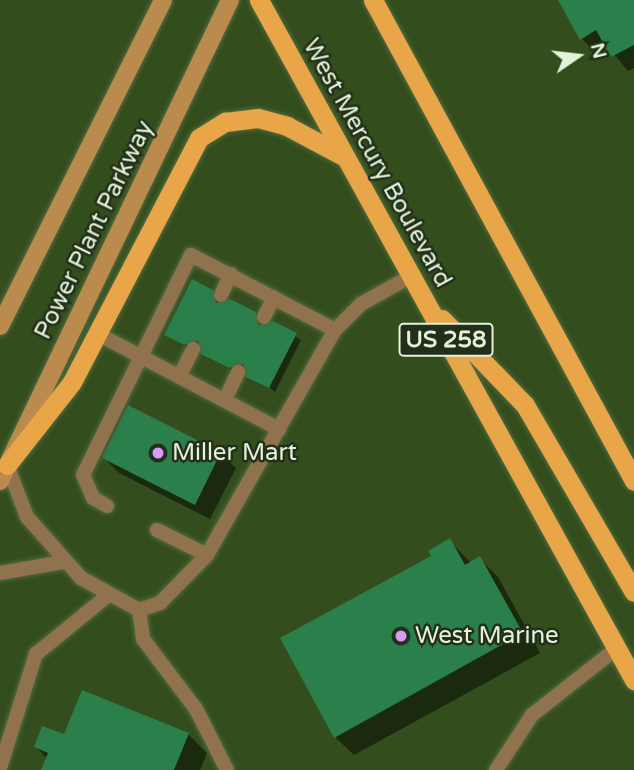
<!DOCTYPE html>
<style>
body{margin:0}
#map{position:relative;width:634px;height:770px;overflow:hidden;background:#334d1d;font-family:"Varela Round",sans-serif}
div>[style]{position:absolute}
.shadow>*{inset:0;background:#0007}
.building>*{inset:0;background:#2a7f4b}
.roads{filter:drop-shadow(0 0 2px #536b3f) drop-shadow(0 0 2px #536b3f)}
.service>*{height:14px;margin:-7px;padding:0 7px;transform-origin:7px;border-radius:7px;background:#90734d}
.secondary>*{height:18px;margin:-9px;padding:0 9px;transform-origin:9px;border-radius:9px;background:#ba8b4d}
.trunk>*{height:19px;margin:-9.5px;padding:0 9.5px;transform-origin:9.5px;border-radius:9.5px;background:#e8a648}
.dots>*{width:19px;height:19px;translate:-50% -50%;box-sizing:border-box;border:4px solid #232f1a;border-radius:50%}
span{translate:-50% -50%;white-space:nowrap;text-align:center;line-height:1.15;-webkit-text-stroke:5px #232f1a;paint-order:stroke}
.shield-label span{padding:2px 5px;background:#232f1a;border:2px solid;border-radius:5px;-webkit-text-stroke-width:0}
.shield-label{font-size:23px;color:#e3f3d8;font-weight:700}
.street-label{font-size:24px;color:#e3f3d8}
.poi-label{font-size:24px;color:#e3f3d8}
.left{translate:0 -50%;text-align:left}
.north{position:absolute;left:543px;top:21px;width:70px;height:70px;-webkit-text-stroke:5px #232f1a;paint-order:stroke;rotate:76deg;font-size:19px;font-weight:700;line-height:28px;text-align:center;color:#e3f3d8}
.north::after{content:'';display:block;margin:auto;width:24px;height:32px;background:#e3f3d8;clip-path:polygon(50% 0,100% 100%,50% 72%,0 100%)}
</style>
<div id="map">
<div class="shadow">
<i style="clip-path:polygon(573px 0,634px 0,634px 68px,628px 71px,608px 47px,597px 54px,582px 39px)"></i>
<i style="clip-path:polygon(212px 291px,219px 304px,254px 314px,262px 326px,273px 323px,301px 340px,275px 392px,246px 369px,236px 372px,209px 358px,200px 345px,190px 349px,166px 335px)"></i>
<i style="clip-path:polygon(220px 453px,236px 468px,210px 519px,119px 473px,104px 458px)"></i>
<i style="clip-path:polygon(450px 541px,471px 563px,480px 559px,498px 577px,540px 653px,354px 755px,335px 737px,434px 556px)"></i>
<i style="clip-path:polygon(188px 734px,207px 753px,200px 770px,43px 770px,48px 759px,36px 747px,65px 737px)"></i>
</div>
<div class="building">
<i style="clip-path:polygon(558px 0,634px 0,634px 45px,611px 57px,596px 30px,580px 40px)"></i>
<i style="clip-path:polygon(192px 279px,213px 290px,216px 303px,230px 299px,256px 312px,259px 325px,273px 321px,297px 333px,269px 388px,246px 377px,243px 364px,229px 368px,201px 354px,198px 341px,184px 345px,164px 335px)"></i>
<i style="clip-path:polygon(128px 405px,221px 452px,195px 505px,102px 458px)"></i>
<i style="clip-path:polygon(450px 538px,465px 565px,480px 556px,523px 633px,334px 738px,280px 638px,431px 556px,428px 551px)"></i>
<i style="clip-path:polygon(82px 690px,189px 733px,174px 770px,41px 770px,48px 753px,34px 747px,42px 726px,64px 734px)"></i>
</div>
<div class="roads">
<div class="service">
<i style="left:221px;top:295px;width:23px;rotate:-65deg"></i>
<i style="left:264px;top:317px;width:22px;rotate:-63deg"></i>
<i style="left:96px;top:333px;width:207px;rotate:27.7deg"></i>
<i style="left:181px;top:373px;width:27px;rotate:-63deg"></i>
<i style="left:226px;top:397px;width:28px;rotate:-64deg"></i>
<i style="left:7px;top:465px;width:56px;rotate:69deg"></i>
<i style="left:27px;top:517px;width:81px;rotate:48.5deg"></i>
<i style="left:81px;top:578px;width:66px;rotate:28.9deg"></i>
<i style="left:139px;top:610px;width:22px;rotate:-18deg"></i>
<i style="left:160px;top:603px;width:67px;rotate:-45.6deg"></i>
<i style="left:207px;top:555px;width:259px;rotate:-60.4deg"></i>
<i style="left:335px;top:330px;width:37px;rotate:-45deg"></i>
<i style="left:361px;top:304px;width:57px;rotate:-29.2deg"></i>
<i style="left:107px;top:506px;width:16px;rotate:-150deg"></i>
<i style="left:93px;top:498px;width:25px;rotate:-113deg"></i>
<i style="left:83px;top:475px;width:245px;rotate:-63.9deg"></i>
<i style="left:191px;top:255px;width:162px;rotate:27.5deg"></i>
<i style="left:157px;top:530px;width:56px;rotate:26.6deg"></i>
<i style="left:0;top:573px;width:65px;rotate:-9.8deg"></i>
<i style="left:139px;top:610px;width:29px;rotate:82deg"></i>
<i style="left:143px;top:639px;width:88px;rotate:52.9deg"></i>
<i style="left:196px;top:709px;width:68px;rotate:63.1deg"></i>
<i style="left:0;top:768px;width:120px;rotate:-72.5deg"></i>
<i style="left:36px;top:654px;width:90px;rotate:-39.2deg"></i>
<i style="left:496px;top:770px;width:66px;rotate:-56.8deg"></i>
<i style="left:532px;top:715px;width:107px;rotate:-38.2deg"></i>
</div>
<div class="secondary">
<i style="left:0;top:326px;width:364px;rotate:-63.4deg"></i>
<i style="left:0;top:481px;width:533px;rotate:-64.44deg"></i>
</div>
<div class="trunk">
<i style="left:259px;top:0;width:777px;rotate:61.12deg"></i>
<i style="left:373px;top:0;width:547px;rotate:61.51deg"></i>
<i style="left:442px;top:319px;width:120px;rotate:46deg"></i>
<i style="left:525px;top:405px;width:216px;rotate:59.8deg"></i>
<i style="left:7px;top:465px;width:105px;rotate:-51.9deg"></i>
<i style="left:72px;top:382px;width:275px;rotate:-62.5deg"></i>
<i style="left:199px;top:138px;width:31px;rotate:-32deg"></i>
<i style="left:225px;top:122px;width:33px;rotate:-7deg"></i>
<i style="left:258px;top:118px;width:30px;rotate:15deg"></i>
<i style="left:287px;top:126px;width:66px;rotate:28.1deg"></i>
</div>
</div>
<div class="dots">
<i style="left:158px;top:453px;background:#d79bf9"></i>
<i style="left:401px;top:636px;background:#d79bf9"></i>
</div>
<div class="shield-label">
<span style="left:446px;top:340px">US 258</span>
</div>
<div class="street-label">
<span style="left:377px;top:163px;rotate:61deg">West Mercury Boulevard</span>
<span style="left:94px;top:230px;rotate:-64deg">Power Plant Parkway</span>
</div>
<div class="poi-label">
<span class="left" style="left:172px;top:453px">Miller Mart</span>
<span class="left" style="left:415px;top:636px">West Marine</span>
</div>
<div class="north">N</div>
</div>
